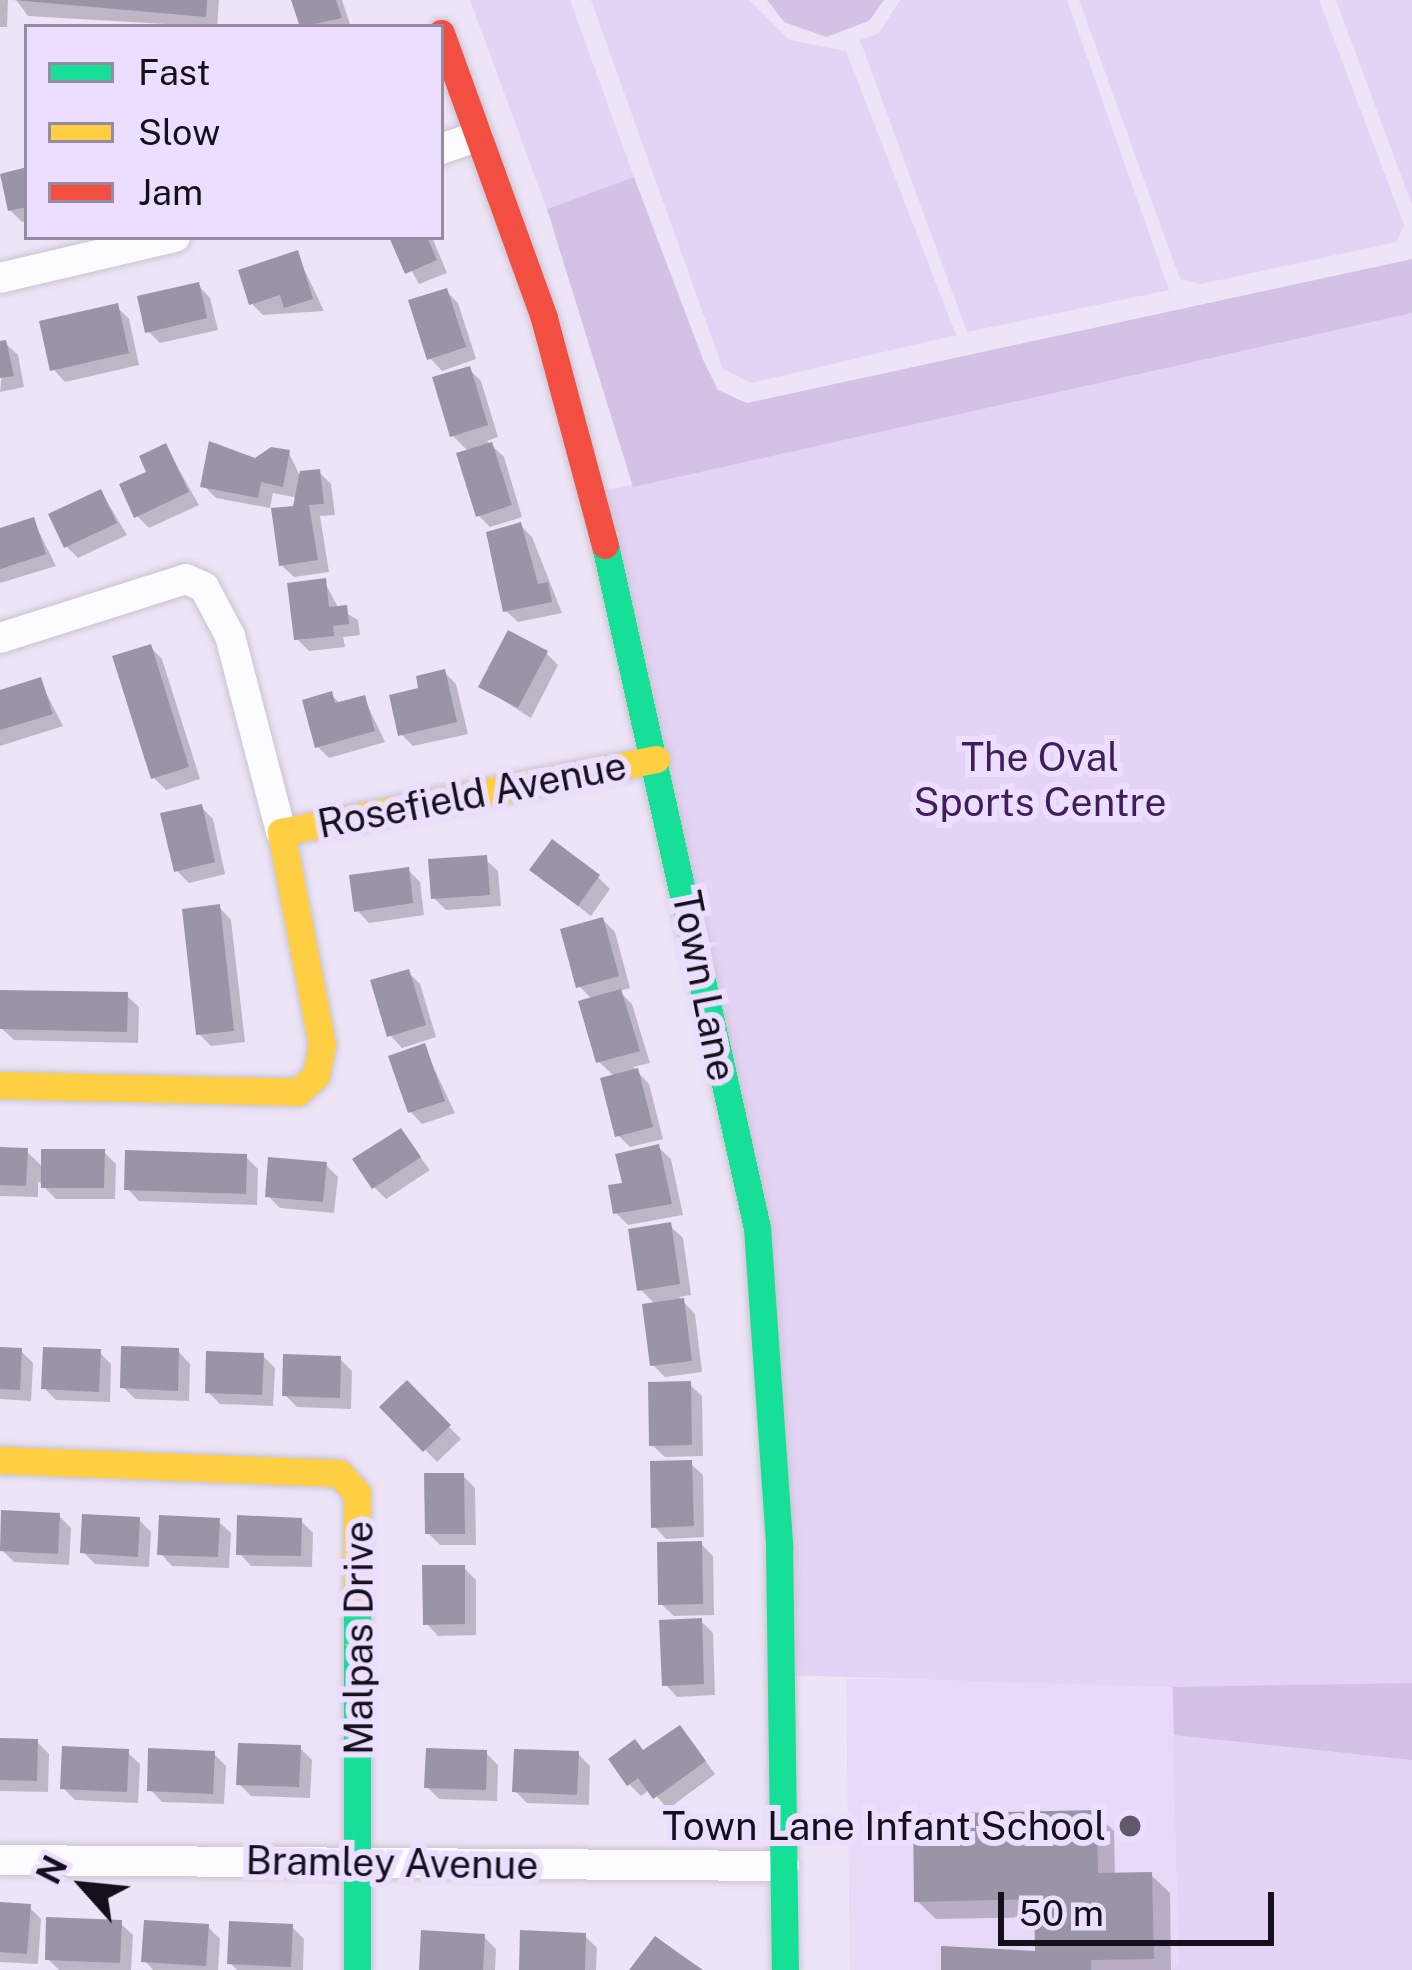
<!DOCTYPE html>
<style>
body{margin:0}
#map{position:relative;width:1412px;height:1970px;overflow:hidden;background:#ede5f7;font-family:"Public Sans",sans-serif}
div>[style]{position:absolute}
.built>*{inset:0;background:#e7d9f7}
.green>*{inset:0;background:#e3d3f4}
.forest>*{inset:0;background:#d3c2e6}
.shadow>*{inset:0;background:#0003}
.building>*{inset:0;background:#9995a6}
.roads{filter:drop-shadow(0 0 3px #cac3d1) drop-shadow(0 0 3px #cac3d1)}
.street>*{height:30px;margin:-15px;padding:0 15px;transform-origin:15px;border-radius:15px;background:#fcfbfe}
.fast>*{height:27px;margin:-13.5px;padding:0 13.5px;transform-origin:13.5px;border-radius:13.5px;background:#16e098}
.slow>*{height:27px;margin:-13.5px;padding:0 13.5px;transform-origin:13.5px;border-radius:13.5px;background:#ffcf43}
.jam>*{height:27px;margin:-13.5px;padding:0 13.5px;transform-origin:13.5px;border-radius:13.5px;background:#f24e42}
.dots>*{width:33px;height:33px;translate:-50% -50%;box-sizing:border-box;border:6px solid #ecdefe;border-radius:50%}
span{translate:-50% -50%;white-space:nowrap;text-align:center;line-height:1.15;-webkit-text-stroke:12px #ecdefe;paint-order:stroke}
.park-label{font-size:39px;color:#3f1e5b}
.street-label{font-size:39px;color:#140f1a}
.poi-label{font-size:39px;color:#140f1a}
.right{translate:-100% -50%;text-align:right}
.legend{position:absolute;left:24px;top:24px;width:420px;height:216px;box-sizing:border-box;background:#ecdefe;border:3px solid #968ba3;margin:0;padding:15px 21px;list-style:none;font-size:36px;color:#140f1a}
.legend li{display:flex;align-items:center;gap:24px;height:60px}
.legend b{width:60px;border:3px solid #968ba3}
.north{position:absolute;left:24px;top:1826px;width:120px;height:120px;-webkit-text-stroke:9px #ecdefe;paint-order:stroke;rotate:297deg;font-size:33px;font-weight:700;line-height:48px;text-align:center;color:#140f1a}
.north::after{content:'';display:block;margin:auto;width:42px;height:54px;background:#140f1a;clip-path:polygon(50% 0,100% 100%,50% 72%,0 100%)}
.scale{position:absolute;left:998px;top:1892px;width:276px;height:54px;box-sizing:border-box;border:6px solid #140f1a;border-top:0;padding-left:15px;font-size:36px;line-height:42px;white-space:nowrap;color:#140f1a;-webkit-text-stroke:9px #ecdefe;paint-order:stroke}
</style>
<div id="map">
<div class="built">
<i style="clip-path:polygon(846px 1679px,1412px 1682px,1412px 1970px,850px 1970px)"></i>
</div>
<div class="green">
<i style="clip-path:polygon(470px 0,570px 0,634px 177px,547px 209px)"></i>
<i style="clip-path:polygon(591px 0,749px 0,789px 40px,846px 51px,956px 335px,751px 383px,723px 369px)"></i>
<i style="clip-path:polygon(900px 0,1067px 0,1169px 290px,967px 332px,860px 40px,879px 33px)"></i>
<i style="clip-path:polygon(1079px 0,1319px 0,1404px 225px,1396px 242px,1201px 284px,1180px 279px)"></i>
<i style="clip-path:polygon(1336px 0,1412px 0,1412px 205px)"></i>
<i style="clip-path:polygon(1412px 313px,1412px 1970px,1168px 1970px,1179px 1965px,1172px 1687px,782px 1675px,769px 1333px,594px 493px)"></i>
</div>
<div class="forest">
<i style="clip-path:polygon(767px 0,884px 0,869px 21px,826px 37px,784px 22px)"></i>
<i style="clip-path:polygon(634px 177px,704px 362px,718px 390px,747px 403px,1412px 259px,1412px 313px,633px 487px,547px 209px)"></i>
<i style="clip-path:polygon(1412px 1683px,1412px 1760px,1174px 1735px,1173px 1687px)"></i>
</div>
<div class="shadow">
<i style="clip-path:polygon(0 0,8px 0,7px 27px,0 27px)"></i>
<i style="clip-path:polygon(16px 0,219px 0,217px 27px,28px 16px)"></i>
<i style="clip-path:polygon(294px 0,342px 0,351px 27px,303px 27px)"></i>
<i style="clip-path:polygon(27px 170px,27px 221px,22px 222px,10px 210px)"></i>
<i style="clip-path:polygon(393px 237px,432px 237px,447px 273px,419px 284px)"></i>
<i style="clip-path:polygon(297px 254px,324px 311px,263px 315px,251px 303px)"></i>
<i style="clip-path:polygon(198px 285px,210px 298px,218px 330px,160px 343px,148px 331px)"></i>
<i style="clip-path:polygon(446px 291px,458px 303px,476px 359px,442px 371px,430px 358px)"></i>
<i style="clip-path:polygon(117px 307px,129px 319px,139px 365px,65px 382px,53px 369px)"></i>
<i style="clip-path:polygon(5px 343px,18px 355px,24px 387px,0 392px)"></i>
<i style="clip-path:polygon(469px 369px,481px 381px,498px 437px,487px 441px,504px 457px,522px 517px,490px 527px,478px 515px,469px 452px,453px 436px)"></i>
<i style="clip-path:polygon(211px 444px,255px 461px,289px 453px,299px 474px,319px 472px,331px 484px,335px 515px,320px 516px,329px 572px,294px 577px,281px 565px,298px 498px,273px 493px,270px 508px,216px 498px,204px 486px)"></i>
<i style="clip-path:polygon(166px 447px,199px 505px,149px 528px,137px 516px)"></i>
<i style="clip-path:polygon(101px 492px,127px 535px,78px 558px,66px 546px)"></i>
<i style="clip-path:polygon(33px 520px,56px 566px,0 583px,0 531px)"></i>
<i style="clip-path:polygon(520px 525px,532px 537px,562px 613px,518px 622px,505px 610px)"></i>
<i style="clip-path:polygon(324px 581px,339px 609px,358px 620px,360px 635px,343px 637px,345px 647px,309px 651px,297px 639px)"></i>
<i style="clip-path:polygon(150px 647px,162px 659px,200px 779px,166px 790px,154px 778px)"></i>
<i style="clip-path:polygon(546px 653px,558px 665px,531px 718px,482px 687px)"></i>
<i style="clip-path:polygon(444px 672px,456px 684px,468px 734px,413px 746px,401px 734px,422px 690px)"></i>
<i style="clip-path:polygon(40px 681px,63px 726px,0 746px,0 693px)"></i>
<i style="clip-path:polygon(331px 695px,341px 704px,364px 698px,385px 742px,329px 758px,317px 746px)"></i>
<i style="clip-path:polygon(201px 807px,213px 819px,225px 874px,189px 883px,176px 870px)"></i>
<i style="clip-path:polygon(485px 859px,498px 871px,501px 906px,446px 910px,434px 898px)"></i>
<i style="clip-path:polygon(408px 870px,420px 882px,424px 915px,369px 923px,357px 910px)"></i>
<i style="clip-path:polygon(598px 877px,610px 889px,591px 916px,545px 881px)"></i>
<i style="clip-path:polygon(219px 907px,231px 920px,245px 1042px,211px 1046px,199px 1034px)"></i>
<i style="clip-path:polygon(603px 920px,615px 932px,630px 988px,619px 991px,632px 1004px,650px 1063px,633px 1067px,649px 1084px,663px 1139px,630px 1147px,618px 1135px,615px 1077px,599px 1062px,593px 1000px,579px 986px)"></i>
<i style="clip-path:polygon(408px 972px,420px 984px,436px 1037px,402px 1048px,390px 1035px)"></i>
<i style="clip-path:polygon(126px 995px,139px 1007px,138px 1043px,14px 1040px,0 1027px,0 1007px)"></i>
<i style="clip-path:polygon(424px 1047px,455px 1113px,422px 1124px,410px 1111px)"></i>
<i style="clip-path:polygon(401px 1131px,430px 1170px,386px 1199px,374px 1187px)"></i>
<i style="clip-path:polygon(658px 1147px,671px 1159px,683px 1215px,628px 1225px,616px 1213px,625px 1185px)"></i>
<i style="clip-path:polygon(0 1150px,26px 1151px,44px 1168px,104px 1152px,116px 1164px,115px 1199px,56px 1199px,38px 1181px,38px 1197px,0 1196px)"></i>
<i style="clip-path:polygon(246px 1157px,258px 1169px,257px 1205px,139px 1201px,127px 1188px)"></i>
<i style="clip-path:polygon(326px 1165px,338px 1177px,334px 1213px,280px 1208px,268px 1196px)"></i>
<i style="clip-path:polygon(670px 1226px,683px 1238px,691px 1295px,679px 1297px,695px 1314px,702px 1372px,665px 1377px,653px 1365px,656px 1305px,640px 1289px)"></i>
<i style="clip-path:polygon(0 1350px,21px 1351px,33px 1363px,31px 1401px,0 1399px)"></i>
<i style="clip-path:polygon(178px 1351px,190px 1364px,189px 1401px,135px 1399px,123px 1387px)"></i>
<i style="clip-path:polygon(99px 1352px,111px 1364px,110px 1402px,56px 1400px,44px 1388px)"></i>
<i style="clip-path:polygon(263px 1356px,275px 1368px,273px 1406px,220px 1404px,208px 1392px)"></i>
<i style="clip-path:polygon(340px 1359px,352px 1371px,351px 1409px,297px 1407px,285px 1395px)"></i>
<i style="clip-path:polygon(407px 1384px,461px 1439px,437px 1462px,383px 1407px)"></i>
<i style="clip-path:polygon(689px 1384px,702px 1396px,703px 1456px,665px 1457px,652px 1445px)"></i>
<i style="clip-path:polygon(690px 1463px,703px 1475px,704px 1537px,666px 1539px,654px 1526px)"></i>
<i style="clip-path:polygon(463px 1476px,475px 1488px,476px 1545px,440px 1545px,428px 1533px)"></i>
<i style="clip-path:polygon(59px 1516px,71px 1528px,69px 1565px,14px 1562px,2px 1550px)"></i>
<i style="clip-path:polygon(139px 1520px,151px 1532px,149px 1567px,95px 1564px,83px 1552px)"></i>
<i style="clip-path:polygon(218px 1521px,231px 1533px,229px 1568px,172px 1566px,160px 1553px)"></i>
<i style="clip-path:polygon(301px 1521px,313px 1533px,312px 1567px,251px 1566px,239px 1553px)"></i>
<i style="clip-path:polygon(701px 1544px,713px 1556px,714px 1615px,674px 1616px,661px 1604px)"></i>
<i style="clip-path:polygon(464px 1568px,476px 1580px,476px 1635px,438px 1636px,426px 1623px)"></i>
<i style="clip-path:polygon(701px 1621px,713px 1633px,715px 1695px,677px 1697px,665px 1684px)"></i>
<i style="clip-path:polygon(0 1741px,37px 1742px,49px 1754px,48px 1792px,0 1791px)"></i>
<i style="clip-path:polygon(691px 1741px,715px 1774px,668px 1809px,650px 1789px,641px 1796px,629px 1784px,645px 1753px)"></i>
<i style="clip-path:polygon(300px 1748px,312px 1760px,310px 1798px,251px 1796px,239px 1784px)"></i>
<i style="clip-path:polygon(127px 1752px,140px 1764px,138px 1803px,75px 1800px,63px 1788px)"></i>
<i style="clip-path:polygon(486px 1753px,498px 1765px,497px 1801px,439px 1799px,427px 1787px)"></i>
<i style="clip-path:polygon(214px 1754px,226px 1766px,224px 1804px,162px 1802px,150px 1789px)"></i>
<i style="clip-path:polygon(578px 1754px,590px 1766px,589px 1805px,527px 1803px,515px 1791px)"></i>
<i style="clip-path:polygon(1095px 1813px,1114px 1831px,1115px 1875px,1151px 1875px,1170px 1893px,1171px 1970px,944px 1970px,1038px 1954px,1037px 1917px,936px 1919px,917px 1901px)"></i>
<i style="clip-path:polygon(0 1905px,29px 1907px,41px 1919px,38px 1964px,0 1962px)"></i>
<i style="clip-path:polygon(120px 1923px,133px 1935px,131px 1970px,59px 1970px,48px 1959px)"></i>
<i style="clip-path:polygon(208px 1927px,220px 1939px,218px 1970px,153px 1970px,145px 1961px)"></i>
<i style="clip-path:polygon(292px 1927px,304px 1939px,303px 1970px,237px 1970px,230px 1963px)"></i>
<i style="clip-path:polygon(585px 1936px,597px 1948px,596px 1970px,522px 1970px)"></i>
<i style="clip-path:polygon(484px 1937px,496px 1949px,495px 1970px,423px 1970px)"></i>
</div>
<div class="building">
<i style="clip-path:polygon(13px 0,207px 0,206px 17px)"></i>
<i style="clip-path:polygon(291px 0,336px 0,342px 18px,300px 27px)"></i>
<i style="clip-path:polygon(27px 167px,27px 207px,8px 211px,0 174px)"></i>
<i style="clip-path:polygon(389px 237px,427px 237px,437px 260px,405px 274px)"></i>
<i style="clip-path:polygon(298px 250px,313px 299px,284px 308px,280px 295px,249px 305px,238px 270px)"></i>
<i style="clip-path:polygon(199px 282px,207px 318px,145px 333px,137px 296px)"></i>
<i style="clip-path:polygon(447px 288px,466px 347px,427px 360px,408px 300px)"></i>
<i style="clip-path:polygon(118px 303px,129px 353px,50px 371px,39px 321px)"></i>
<i style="clip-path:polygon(6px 340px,14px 376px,0 378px,0 341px)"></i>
<i style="clip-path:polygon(470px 366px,488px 425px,450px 437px,432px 377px)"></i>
<i style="clip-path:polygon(209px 441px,255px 458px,271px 447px,290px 450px,283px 487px,261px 482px,258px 498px,200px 487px)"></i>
<i style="clip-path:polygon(492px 442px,512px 505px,476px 517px,456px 453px)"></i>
<i style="clip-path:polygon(166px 443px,189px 492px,134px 518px,119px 484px,146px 472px,139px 456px)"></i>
<i style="clip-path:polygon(320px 469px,324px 504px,309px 505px,318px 560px,279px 566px,271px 508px,293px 506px,300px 471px)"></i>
<i style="clip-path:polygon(101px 489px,117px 523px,64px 548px,48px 514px)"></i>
<i style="clip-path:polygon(34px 517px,46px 554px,0 569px,0 528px)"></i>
<i style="clip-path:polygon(521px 522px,538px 584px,548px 582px,552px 602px,503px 612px,486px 532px)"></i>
<i style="clip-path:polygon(326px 578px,329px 607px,347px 605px,349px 624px,333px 626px,334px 636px,294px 640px,287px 583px)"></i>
<i style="clip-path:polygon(508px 630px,548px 651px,518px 708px,478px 687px)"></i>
<i style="clip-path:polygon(151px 644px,189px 767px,151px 779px,112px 656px)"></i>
<i style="clip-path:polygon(445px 669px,457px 722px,398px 736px,389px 695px,418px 688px,416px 676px)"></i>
<i style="clip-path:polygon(41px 677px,53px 714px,0 730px,0 690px)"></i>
<i style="clip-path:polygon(332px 691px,335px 703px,365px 695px,375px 731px,315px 748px,302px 700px)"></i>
<i style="clip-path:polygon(202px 804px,215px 862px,174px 872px,160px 813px)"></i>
<i style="clip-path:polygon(552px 839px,600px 875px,578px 906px,529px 870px)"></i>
<i style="clip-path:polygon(487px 855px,490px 895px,431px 899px,428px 859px)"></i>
<i style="clip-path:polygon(409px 867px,413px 903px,354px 912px,349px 875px)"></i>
<i style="clip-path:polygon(220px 904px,234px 1031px,196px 1035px,182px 909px)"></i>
<i style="clip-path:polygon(603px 917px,619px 976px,576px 988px,560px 929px)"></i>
<i style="clip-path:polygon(409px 969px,426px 1025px,387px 1037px,370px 980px)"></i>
<i style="clip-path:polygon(621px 989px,640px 1051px,596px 1063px,578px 1001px)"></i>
<i style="clip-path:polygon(0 990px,128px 992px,127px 1032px,0 1029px)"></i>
<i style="clip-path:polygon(425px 1043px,445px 1101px,408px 1113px,388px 1056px)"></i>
<i style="clip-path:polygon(638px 1068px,653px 1127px,615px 1137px,600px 1078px)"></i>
<i style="clip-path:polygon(401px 1128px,421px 1157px,372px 1189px,352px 1159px)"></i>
<i style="clip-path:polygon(659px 1144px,672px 1204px,613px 1214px,608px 1185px,622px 1183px,615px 1154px)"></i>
<i style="clip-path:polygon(0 1147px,28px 1148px,26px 1186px,0 1185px)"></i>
<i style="clip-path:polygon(41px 1149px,105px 1149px,104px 1188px,41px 1188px)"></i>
<i style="clip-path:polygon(125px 1150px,247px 1154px,246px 1194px,124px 1190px)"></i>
<i style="clip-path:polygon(268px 1157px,327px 1162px,323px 1202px,265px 1197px)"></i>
<i style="clip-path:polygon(671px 1222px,680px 1284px,637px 1291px,628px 1229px)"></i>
<i style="clip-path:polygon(684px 1298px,692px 1361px,650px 1366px,642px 1304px)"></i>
<i style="clip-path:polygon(121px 1346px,179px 1348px,178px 1391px,120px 1388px)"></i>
<i style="clip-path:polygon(0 1347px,22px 1348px,20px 1390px,0 1389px)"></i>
<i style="clip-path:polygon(43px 1347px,101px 1349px,99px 1392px,41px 1389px)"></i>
<i style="clip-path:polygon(206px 1351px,264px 1353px,262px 1395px,205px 1393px)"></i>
<i style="clip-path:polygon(283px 1354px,341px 1356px,340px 1398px,282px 1396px)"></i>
<i style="clip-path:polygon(407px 1380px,451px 1425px,423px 1452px,379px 1407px)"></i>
<i style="clip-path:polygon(691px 1381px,692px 1445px,649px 1446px,648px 1382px)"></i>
<i style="clip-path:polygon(692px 1460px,694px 1526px,651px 1528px,650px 1461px)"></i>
<i style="clip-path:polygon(424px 1473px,464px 1473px,465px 1534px,425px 1534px)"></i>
<i style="clip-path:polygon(1px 1510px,60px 1513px,58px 1554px,0 1551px)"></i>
<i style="clip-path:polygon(82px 1514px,140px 1517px,138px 1557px,80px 1553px)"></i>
<i style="clip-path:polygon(159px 1515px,220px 1518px,218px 1557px,157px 1555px)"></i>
<i style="clip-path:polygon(237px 1515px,302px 1518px,301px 1556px,236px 1555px)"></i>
<i style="clip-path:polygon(702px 1541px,703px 1604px,658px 1605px,657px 1542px)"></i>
<i style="clip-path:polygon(422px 1565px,465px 1565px,465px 1624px,423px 1625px)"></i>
<i style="clip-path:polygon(702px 1618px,704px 1684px,662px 1686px,659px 1620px)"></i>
<i style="clip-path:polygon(680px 1725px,706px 1761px,653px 1799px,638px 1778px,627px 1786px,608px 1759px,635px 1739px,643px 1750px)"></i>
<i style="clip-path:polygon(0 1738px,38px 1739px,37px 1781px,0 1780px)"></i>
<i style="clip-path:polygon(238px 1743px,301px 1745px,299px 1787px,236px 1785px)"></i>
<i style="clip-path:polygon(62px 1746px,129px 1749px,127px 1792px,60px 1789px)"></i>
<i style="clip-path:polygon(148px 1748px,215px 1751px,213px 1794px,147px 1791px)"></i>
<i style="clip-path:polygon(426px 1748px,487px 1750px,486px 1790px,424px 1788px)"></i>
<i style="clip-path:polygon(514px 1749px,579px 1751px,577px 1795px,512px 1792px)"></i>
<i style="clip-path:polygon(1097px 1810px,1098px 1873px,1152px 1872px,1154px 1959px,1091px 1960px,1091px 1970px,941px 1970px,941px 1946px,1035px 1951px,1034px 1899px,914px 1902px,913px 1814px)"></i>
<i style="clip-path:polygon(0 1902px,31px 1904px,27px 1954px,0 1952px)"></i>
<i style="clip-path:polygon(46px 1917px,122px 1920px,120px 1963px,45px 1960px)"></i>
<i style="clip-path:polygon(144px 1920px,209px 1924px,206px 1966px,141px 1962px)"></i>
<i style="clip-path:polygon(229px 1921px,293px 1924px,291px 1967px,227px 1964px)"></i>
<i style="clip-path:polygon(421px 1930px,485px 1934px,483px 1970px,419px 1970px)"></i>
<i style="clip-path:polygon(520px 1930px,586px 1933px,585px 1970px,519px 1970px)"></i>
<i style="clip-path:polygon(655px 1936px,680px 1954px,703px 1970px,629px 1970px)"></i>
</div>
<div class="roads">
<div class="street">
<i style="left:441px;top:149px;width:39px;rotate:-19deg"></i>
<i style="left:0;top:278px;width:180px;rotate:-13.2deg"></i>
<i style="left:0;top:638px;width:195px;rotate:-17.6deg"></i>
<i style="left:186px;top:579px;width:20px;rotate:24deg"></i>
<i style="left:204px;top:587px;width:55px;rotate:62deg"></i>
<i style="left:230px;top:636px;width:203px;rotate:75.4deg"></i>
<i style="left:0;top:1860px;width:784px;rotate:0.44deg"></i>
</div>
<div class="fast">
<i style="left:605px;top:545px;width:700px;rotate:77.45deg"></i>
<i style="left:757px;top:1228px;width:319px;rotate:86deg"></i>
<i style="left:779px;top:1546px;width:424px;rotate:89.2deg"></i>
<i style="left:357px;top:1599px;width:371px;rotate:90deg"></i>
</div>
<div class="slow">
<i style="left:0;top:1085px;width:298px;rotate:1.3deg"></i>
<i style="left:298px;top:1092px;width:25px;rotate:-43deg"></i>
<i style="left:316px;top:1075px;width:31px;rotate:-79deg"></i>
<i style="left:322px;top:1045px;width:217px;rotate:-100.9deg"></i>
<i style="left:281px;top:832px;width:382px;rotate:-11deg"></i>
<i style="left:0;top:1460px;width:339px;rotate:2.2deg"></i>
<i style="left:339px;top:1473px;width:27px;rotate:48deg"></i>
<i style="left:357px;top:1493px;width:106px;rotate:90deg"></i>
</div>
<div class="jam">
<i style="left:441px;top:33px;width:303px;rotate:70.1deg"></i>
<i style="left:544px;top:318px;width:235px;rotate:75deg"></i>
</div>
</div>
<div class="dots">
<i style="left:1130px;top:1826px;background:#605a67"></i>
</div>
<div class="park-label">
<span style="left:1040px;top:780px">The Oval<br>Sports Centre</span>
</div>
<div class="street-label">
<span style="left:472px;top:795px;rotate:-11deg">Rosefield Avenue</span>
<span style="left:704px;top:986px;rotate:79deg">Town Lane</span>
<span style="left:359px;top:1638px;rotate:-90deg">Malpas Drive</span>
<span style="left:392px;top:1863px;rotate:1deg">Bramley Avenue</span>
</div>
<div class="poi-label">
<span class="right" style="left:1106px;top:1826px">Town Lane Infant School</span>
</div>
<ul class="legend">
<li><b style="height:15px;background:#16e098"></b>Fast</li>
<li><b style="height:15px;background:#ffcf43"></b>Slow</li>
<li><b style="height:15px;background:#f24e42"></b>Jam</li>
</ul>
<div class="north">N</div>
<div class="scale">50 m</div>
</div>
